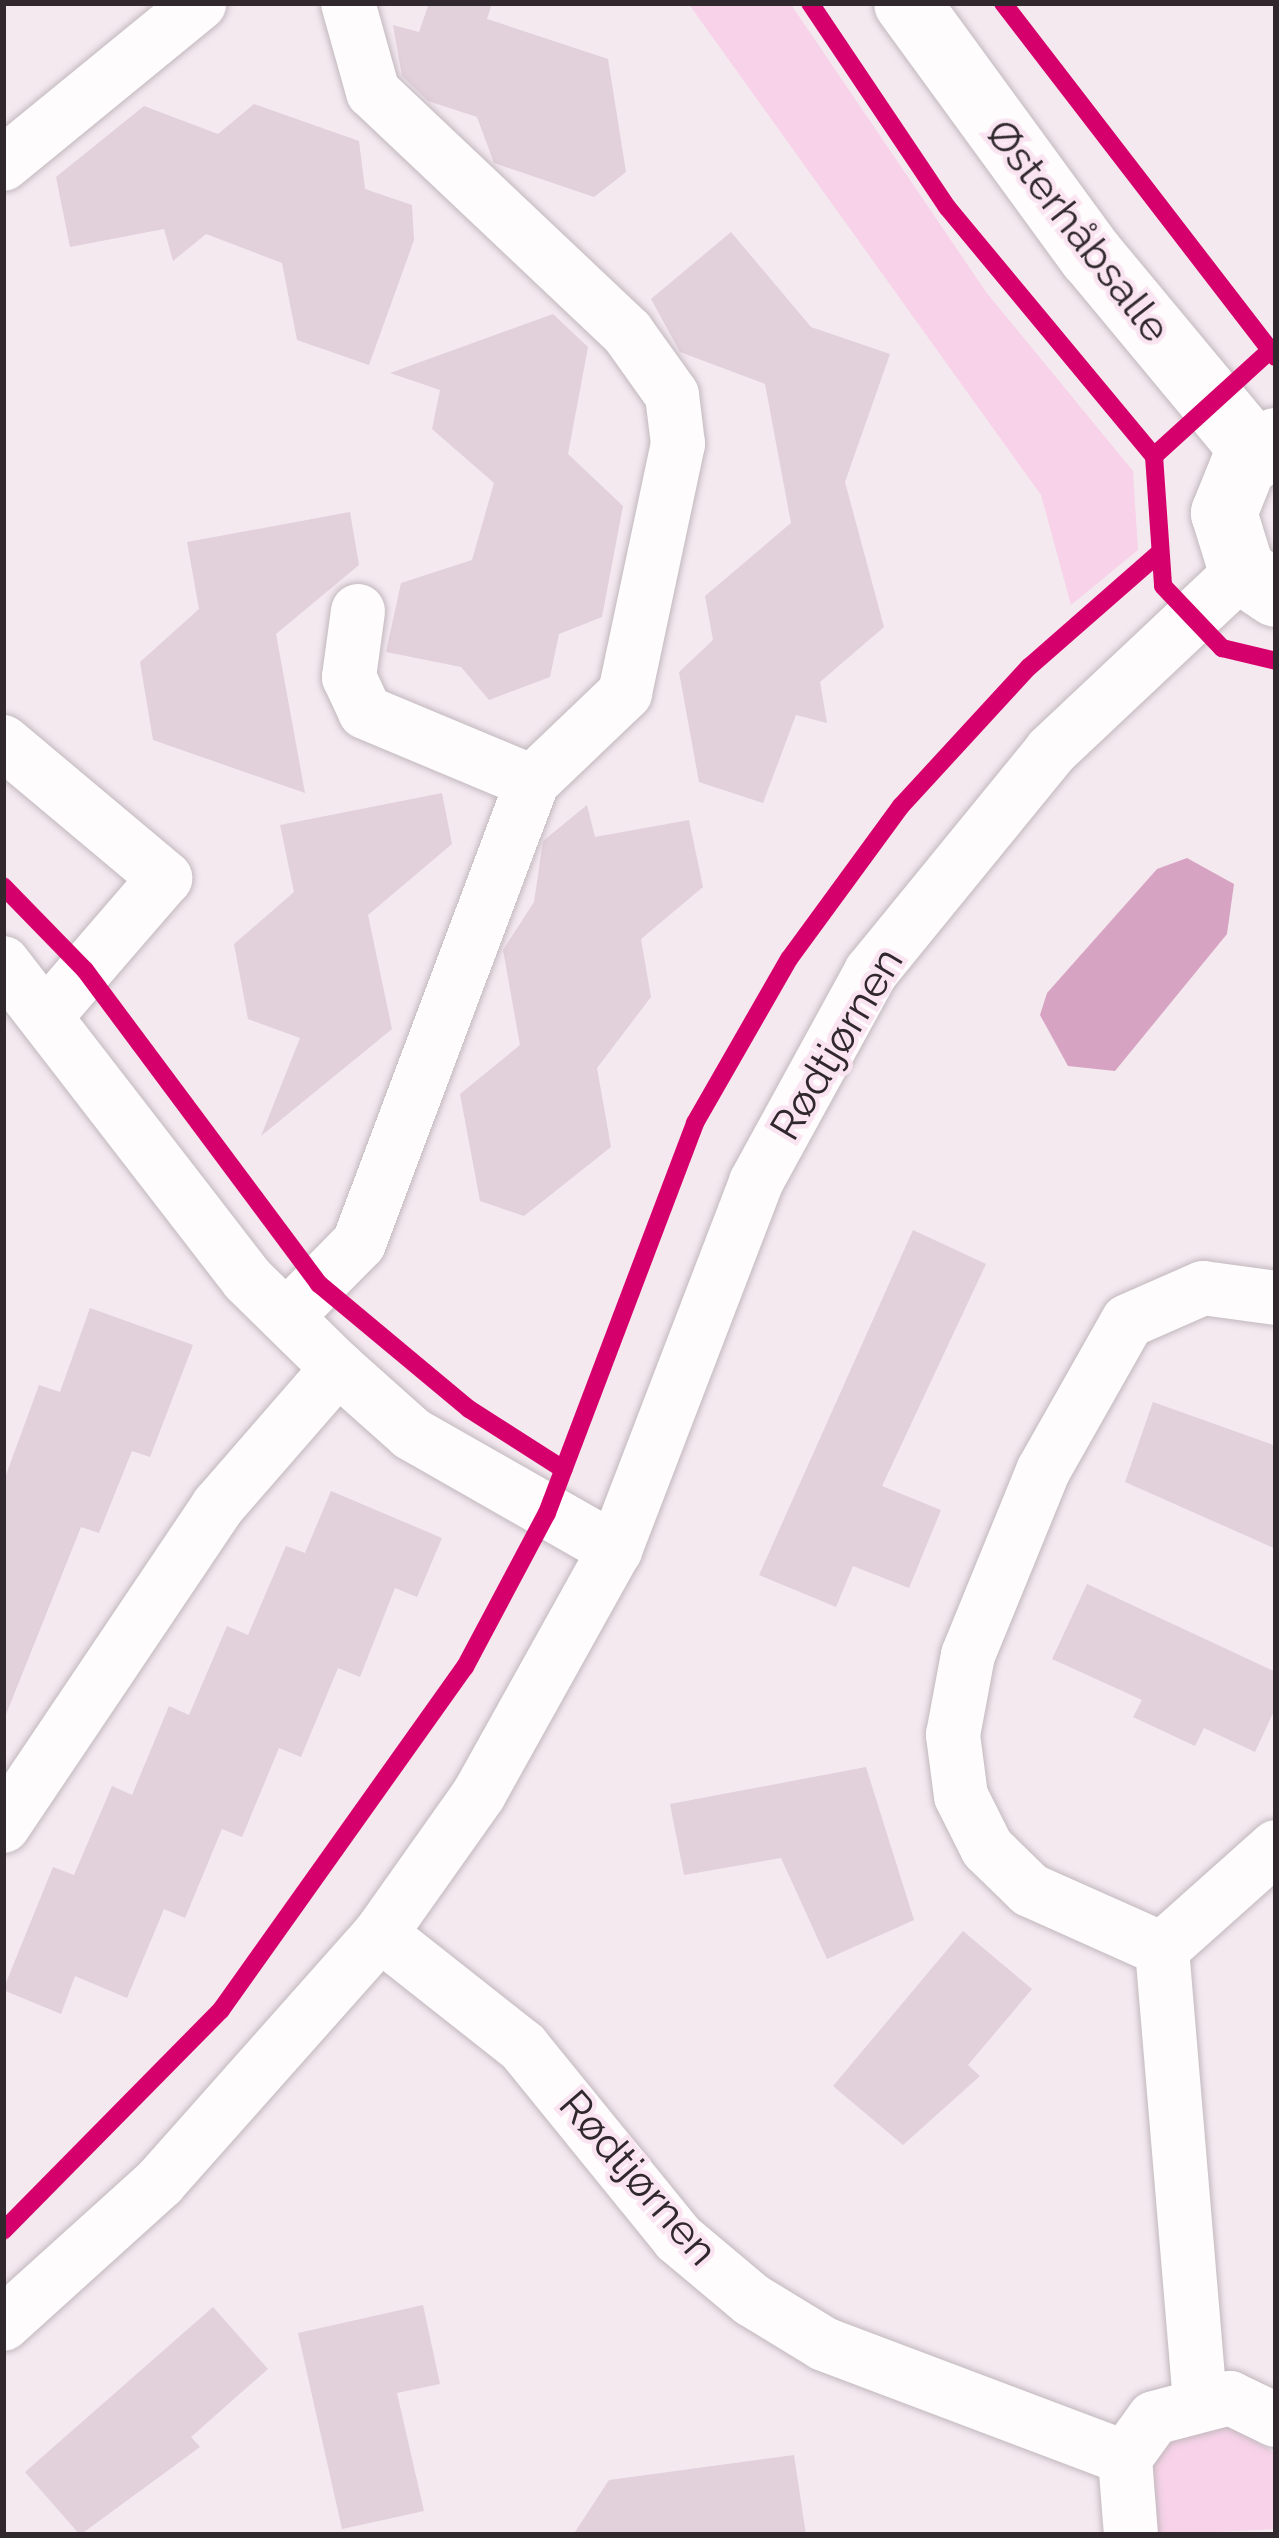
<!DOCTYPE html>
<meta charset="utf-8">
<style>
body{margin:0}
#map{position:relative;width:1279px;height:2538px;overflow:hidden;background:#f5e9f0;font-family:Raleway,sans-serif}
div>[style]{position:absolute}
.green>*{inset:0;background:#f7d2e8}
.water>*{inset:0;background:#d7a3c3}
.building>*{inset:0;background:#e2d0da}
.roads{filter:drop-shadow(0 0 3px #c1b8bd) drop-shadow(0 0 3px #c1b8bd)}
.minor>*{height:54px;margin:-27px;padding:0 27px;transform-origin:27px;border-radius:27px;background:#fefcfd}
.tertiary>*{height:66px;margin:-33px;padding:0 33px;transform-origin:33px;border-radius:33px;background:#fefcfd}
.cycleway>*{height:18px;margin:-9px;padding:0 9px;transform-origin:9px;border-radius:9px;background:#d6006c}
span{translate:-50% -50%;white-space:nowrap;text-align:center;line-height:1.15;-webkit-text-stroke:9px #fae4f1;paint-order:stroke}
.street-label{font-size:42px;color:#30282d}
.frame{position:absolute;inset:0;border:6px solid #30282d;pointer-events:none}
</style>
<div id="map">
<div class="green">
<i style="clip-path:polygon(688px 3px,790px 3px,986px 292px,1133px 471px,1138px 550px,1071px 605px,1041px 495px)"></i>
<i style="clip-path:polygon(1217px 2417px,1276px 2454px,1276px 2529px,1154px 2535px,1142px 2469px,1154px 2447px)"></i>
</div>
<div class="water">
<i style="clip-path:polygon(1187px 858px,1234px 884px,1227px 934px,1115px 1071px,1068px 1066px,1040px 1015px,1047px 993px,1157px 869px)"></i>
</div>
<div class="building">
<i style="clip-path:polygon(429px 3px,492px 3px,487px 19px,608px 59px,626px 172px,594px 197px,494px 163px,477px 117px,428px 101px,402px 76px,393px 25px,419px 32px)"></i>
<i style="clip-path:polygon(254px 104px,359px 141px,365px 189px,412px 205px,414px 240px,369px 365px,297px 340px,282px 263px,206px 234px,173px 261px,164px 229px,70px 247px,56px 177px,144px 106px,218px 134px)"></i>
<i style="clip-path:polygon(731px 232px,811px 327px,890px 354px,845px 482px,884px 627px,820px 682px,827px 723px,796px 715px,763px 803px,699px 782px,679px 672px,713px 640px,705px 596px,791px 523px,765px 384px,680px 352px,651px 299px)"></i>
<i style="clip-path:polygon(553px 314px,588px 347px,568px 454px,623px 506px,602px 617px,559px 634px,550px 677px,489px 700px,461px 667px,386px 652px,401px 583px,472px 560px,494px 483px,432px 429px,440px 390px,390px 373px)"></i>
<i style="clip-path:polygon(350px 512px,359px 565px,276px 634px,305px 793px,153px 740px,140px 662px,199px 609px,187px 542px)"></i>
<i style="clip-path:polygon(442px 793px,452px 844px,368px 915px,392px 1029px,261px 1136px,300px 1038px,248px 1019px,234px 944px,294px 892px,280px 825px)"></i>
<i style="clip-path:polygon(587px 805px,595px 837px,689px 820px,703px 887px,641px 939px,651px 997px,597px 1068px,611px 1147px,524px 1216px,480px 1201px,460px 1094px,520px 1045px,503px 950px,534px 902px,543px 841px)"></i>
<i style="clip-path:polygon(913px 1230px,986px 1264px,882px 1486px,941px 1510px,909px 1588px,853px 1566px,836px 1607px,759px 1575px)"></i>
<i style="clip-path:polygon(90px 1308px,193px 1345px,150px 1457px,132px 1451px,99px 1533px,81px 1527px,3px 1722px,3px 1483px,39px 1385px,60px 1392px)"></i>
<i style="clip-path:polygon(1153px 1402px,1276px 1446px,1276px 1549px,1125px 1482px)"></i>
<i style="clip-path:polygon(331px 1491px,442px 1538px,417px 1597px,395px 1588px,360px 1677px,338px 1668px,301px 1757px,279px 1748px,242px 1837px,222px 1829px,185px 1918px,164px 1909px,127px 1998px,75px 1976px,61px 2014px,3px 1990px,53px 1867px,74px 1875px,112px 1786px,132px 1795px,169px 1706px,189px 1715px,227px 1626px,248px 1635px,286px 1546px,305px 1553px)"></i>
<i style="clip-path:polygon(1087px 1584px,1276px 1672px,1276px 1707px,1255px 1752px,1204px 1728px,1195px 1746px,1133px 1717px,1142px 1700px,1052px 1659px)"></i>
<i style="clip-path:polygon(866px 1767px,914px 1920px,827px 1959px,781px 1858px,684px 1875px,670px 1804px)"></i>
<i style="clip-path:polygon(963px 1931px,1032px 1989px,968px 2065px,980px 2076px,903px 2145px,833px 2086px)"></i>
<i style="clip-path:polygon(423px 2305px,440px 2384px,397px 2393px,424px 2511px,342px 2529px,298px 2333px)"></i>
<i style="clip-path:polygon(213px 2307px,268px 2369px,191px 2437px,200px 2447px,80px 2535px,25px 2472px)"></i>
<i style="clip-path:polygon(794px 2455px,806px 2535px,573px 2535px,609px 2480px)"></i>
</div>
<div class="roads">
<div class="minor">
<i style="left:3px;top:164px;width:254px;rotate:-39.3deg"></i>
<i style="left:358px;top:611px;width:67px;rotate:97.8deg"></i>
<i style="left:349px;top:677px;width:38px;rotate:65deg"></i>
<i style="left:365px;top:712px;width:181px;rotate:22.7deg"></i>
<i style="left:3px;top:742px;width:212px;rotate:40deg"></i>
<i style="left:165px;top:878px;width:182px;rotate:130.8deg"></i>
<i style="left:3px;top:963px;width:399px;rotate:52.3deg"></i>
<i style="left:247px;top:1279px;width:127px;rotate:44.4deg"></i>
<i style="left:338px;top:1368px;width:99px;rotate:41.7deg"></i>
<i style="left:412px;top:1434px;width:234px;rotate:29.7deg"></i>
<i style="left:286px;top:1317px;width:104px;rotate:-45.4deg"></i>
<i style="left:359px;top:1243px;width:492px;rotate:-69.4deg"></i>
<i style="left:532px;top:782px;width:129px;rotate:-43.7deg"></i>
<i style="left:625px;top:693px;width:255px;rotate:-78deg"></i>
<i style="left:678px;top:444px;width:49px;rotate:-97deg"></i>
<i style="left:672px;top:395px;width:77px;rotate:-125.5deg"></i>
<i style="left:627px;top:332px;width:349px;rotate:-136.6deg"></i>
<i style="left:373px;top:92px;width:92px;rotate:-105.7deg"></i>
<i style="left:3px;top:1826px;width:386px;rotate:-56.1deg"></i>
<i style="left:218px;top:1506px;width:183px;rotate:-49deg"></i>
<i style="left:380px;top:1934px;width:182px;rotate:38.3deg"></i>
<i style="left:523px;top:2047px;width:246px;rotate:50.9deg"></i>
<i style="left:678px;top:2238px;width:97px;rotate:40deg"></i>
<i style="left:752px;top:2300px;width:84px;rotate:31.4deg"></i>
<i style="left:824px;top:2344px;width:322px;rotate:20.7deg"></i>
<i style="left:1162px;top:1949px;width:145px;rotate:-155.9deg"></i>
<i style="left:1030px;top:1890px;width:60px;rotate:-135.7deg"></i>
<i style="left:987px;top:1848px;width:58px;rotate:-116.6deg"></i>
<i style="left:961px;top:1796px;width:62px;rotate:-97.5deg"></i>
<i style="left:953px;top:1735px;width:81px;rotate:-79.4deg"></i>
<i style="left:968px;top:1655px;width:199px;rotate:-67.8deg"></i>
<i style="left:1043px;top:1471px;width:172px;rotate:-60.5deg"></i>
<i style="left:1128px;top:1321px;width:82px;rotate:-23.7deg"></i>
<i style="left:1203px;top:1288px;width:74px;rotate:7.8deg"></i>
<i style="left:1162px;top:1949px;width:451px;rotate:85.2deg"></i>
<i style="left:1162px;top:1949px;width:153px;rotate:-41.8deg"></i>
<i style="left:3px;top:2324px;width:212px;rotate:-42.1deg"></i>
<i style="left:160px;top:2182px;width:332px;rotate:-48.4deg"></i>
<i style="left:380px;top:1934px;width:171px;rotate:-54.7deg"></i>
<i style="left:479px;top:1794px;width:279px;rotate:-60.9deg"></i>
<i style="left:615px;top:1550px;width:394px;rotate:-69deg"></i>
<i style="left:756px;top:1182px;width:239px;rotate:-61.3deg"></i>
<i style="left:871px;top:972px;width:285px;rotate:-50.8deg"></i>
<i style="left:1051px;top:751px;width:262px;rotate:-43.3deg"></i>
<i style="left:1131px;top:2535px;width:77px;rotate:-94.5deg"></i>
<i style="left:1125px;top:2458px;width:49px;rotate:-54.1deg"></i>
<i style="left:1154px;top:2418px;width:79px;rotate:-14.7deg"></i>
<i style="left:1230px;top:2398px;width:51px;rotate:25.6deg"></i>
</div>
<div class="tertiary">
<i style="left:907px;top:3px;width:312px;rotate:53.9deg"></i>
<i style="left:1091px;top:255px;width:259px;rotate:50.3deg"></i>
<i style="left:1276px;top:441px;width:41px;rotate:142.9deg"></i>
<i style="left:1243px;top:466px;width:51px;rotate:112deg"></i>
<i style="left:1224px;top:513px;width:61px;rotate:72.8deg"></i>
<i style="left:1242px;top:571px;width:41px;rotate:34.1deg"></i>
</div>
</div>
<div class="cycleway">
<i style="left:810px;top:3px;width:246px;rotate:56.1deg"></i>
<i style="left:947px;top:207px;width:324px;rotate:50.3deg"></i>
<i style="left:1154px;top:456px;width:130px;rotate:86deg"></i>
<i style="left:1163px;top:586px;width:86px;rotate:46.4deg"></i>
<i style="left:1222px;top:648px;width:56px;rotate:13.5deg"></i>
<i style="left:1003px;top:3px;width:447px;rotate:52.4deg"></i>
<i style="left:1154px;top:456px;width:151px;rotate:-42.3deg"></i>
<i style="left:3px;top:886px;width:117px;rotate:45.7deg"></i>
<i style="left:85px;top:970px;width:392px;rotate:53.3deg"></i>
<i style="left:319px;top:1284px;width:195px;rotate:39.8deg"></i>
<i style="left:469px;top:1409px;width:112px;rotate:32.6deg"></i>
<i style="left:3px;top:2231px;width:310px;rotate:-45.4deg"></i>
<i style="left:221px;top:2010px;width:421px;rotate:-54.6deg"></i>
<i style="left:465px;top:1667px;width:174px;rotate:-62deg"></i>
<i style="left:547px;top:1513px;width:417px;rotate:-69.2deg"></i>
<i style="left:695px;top:1123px;width:189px;rotate:-60.2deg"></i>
<i style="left:789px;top:959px;width:190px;rotate:-53.8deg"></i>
<i style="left:901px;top:806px;width:189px;rotate:-47.4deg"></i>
<i style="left:1029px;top:667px;width:173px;rotate:-41.2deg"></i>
</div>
<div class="street-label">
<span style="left:1078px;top:231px;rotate:52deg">Østerhåbsalle</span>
<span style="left:837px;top:1044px;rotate:-59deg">Rødtjørnen</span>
<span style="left:638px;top:2178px;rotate:49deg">Rødtjørnen</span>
</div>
<div class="frame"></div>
</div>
